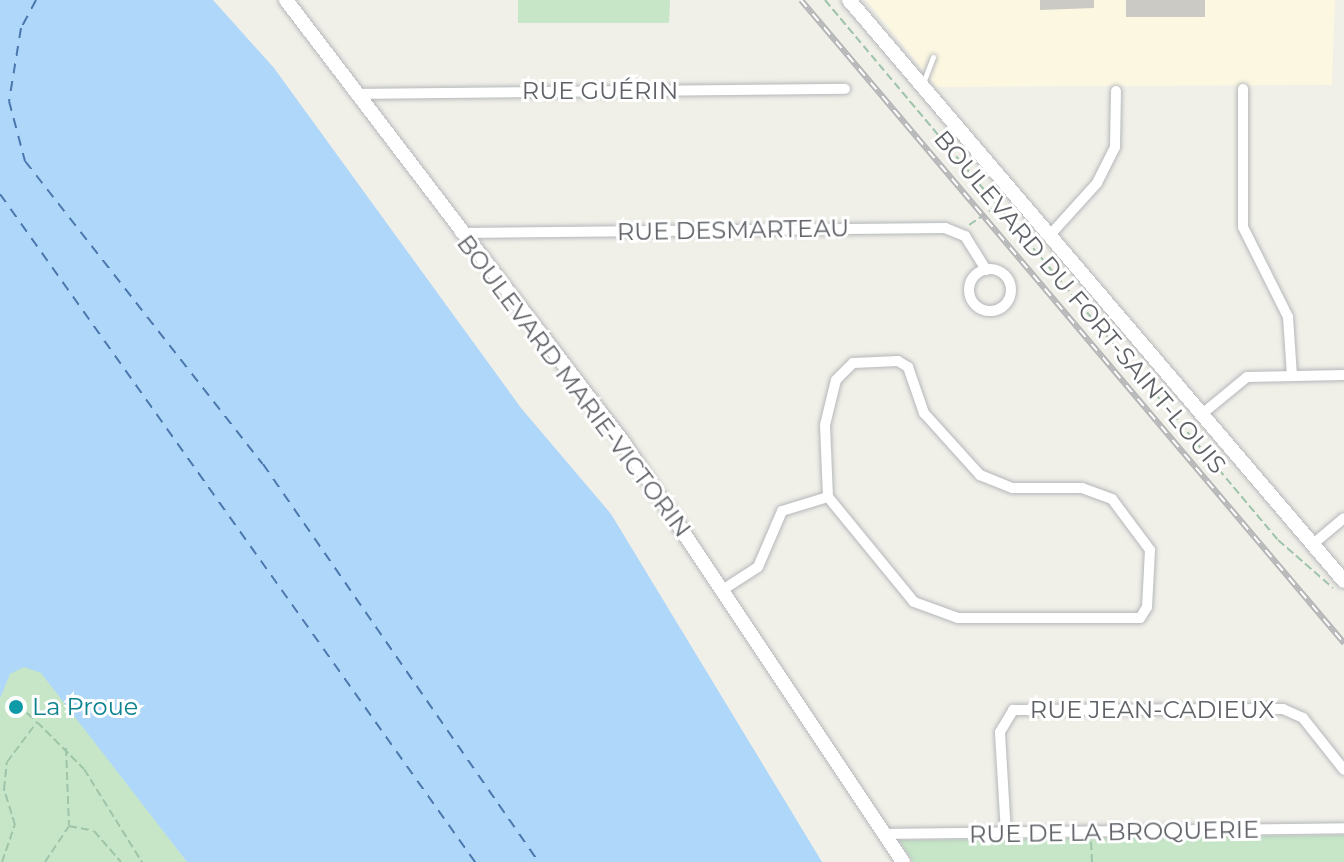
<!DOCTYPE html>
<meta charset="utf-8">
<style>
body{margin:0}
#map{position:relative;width:1344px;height:862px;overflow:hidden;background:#f0efe8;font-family:Montserrat,sans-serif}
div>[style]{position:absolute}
.commercial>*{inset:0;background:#fcf7e1}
.green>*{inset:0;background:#c6e6c7}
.water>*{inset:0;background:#aed7fa}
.ferry>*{height:2px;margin-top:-1px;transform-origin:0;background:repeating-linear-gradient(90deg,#4a77ad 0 10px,transparent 0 18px)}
.building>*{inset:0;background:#cccac4}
.path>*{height:2px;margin-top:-1px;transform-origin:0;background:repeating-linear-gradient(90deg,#9ec4aa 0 8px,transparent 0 12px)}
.roads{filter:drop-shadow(0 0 2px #b5b7bb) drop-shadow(0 0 2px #b5b7bb)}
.lane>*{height:5px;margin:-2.5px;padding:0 2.5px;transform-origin:2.5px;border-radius:2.5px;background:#fff}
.street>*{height:10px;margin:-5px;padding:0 5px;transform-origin:5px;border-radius:5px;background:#fff}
.street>.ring{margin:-5px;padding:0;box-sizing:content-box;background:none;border:10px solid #fff;border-radius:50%}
.secondary>*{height:14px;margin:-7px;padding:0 7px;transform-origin:7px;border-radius:7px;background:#fff}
.rail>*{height:6px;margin-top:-3px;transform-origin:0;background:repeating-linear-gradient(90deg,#fff 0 9px,#b5b6b7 0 18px);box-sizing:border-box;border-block:2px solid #b5b6b7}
.dots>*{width:22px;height:22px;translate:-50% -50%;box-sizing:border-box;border:4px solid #fff;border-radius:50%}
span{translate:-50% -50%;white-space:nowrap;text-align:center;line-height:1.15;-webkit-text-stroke:6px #fff;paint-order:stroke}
.street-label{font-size:24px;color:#5f6267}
.culture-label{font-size:24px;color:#0d838f}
.left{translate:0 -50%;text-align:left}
</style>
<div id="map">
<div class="commercial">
<i style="clip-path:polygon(866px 0,1335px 0,1332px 85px,937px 87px)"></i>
</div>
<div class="green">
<i style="clip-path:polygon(518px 0,670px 0,669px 23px,518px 23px)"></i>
<i style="clip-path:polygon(0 567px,142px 803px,187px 862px,0 862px)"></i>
<i style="clip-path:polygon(1344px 835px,1344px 862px,913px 862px,899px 840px)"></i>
</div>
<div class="water">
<i style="clip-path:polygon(0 0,213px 0,274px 68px,521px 408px,611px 514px,822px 862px,187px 862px,41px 673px,24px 667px,10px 674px,0 698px)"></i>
</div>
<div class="ferry">
<i style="left:36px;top:0;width:32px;rotate:118deg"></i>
<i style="left:21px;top:28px;width:74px;rotate:99.3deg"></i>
<i style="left:9px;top:101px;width:62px;rotate:75.1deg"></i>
<i style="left:25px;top:161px;width:385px;rotate:51.9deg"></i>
<i style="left:263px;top:464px;width:484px;rotate:55.3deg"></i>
<i style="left:0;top:194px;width:820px;rotate:54.58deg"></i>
</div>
<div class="building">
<i style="clip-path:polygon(1040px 0,1094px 0,1094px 8px,1040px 10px)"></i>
<i style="clip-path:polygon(1126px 0,1205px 0,1205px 17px,1126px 17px)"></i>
</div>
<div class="path">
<i style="left:825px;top:0;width:705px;rotate:50.01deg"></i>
<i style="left:1278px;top:540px;width:73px;rotate:41.1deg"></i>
<i style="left:969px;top:225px;width:41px;rotate:-34.1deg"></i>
<i style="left:18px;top:705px;width:24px;rotate:42deg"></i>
<i style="left:66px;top:748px;width:77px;rotate:87.8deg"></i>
<i style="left:1091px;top:842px;width:20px;rotate:87deg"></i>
<i style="left:2px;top:862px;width:39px;rotate:-71deg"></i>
<i style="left:15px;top:825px;width:38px;rotate:-107deg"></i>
<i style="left:4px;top:789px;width:27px;rotate:-84deg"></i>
<i style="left:7px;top:762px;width:50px;rotate:-53.1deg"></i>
<i style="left:37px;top:722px;width:66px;rotate:45deg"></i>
<i style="left:84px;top:769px;width:110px;rotate:58.1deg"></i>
<i style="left:45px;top:862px;width:43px;rotate:-56.3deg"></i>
<i style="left:69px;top:826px;width:25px;rotate:11deg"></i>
<i style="left:94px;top:831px;width:41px;rotate:48.9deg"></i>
</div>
<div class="roads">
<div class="lane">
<i style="left:923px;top:83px;width:28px;rotate:-69deg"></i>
</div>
<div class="street">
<i style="left:1243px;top:89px;width:138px;rotate:90deg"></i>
<i style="left:1243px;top:227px;width:101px;rotate:63.4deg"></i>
<i style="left:1288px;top:317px;width:59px;rotate:86.1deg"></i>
<i style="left:355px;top:94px;width:490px;rotate:-0.6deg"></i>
<i style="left:460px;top:233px;width:485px;rotate:-0.6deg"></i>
<i style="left:945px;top:228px;width:22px;rotate:22deg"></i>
<i style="left:965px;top:236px;width:40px;rotate:58deg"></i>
<i style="left:1050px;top:235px;width:70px;rotate:-47.9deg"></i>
<i style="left:1097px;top:183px;width:40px;rotate:-63.4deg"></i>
<i style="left:1115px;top:147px;width:56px;rotate:-89deg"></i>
<i class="ring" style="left:969px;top:269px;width:32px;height:32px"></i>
<i style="left:898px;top:361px;width:12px;rotate:31deg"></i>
<i style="left:908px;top:367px;width:49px;rotate:70.8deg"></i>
<i style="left:924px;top:413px;width:84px;rotate:47.9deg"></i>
<i style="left:980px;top:475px;width:35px;rotate:22deg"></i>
<i style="left:1013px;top:488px;width:69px"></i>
<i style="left:1082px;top:488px;width:32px;rotate:20deg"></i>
<i style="left:1112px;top:499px;width:64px;rotate:53.3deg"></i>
<i style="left:1150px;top:550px;width:57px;rotate:93deg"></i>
<i style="left:1147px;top:607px;width:13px;rotate:122deg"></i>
<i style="left:1140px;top:618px;width:182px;rotate:180deg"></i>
<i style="left:958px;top:618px;width:47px;rotate:-160deg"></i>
<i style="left:914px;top:602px;width:136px;rotate:-129.3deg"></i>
<i style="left:828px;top:497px;width:72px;rotate:-92.4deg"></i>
<i style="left:825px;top:425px;width:46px;rotate:-76.3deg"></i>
<i style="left:836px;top:380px;width:24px;rotate:-45deg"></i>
<i style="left:853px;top:363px;width:45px;rotate:-2.5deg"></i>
<i style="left:1202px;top:414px;width:58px;rotate:-39.4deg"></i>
<i style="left:1247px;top:377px;width:97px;rotate:-1.2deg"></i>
<i style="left:1313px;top:544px;width:40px;rotate:-40deg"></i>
<i style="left:724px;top:589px;width:40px;rotate:-32.9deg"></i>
<i style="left:758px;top:567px;width:61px;rotate:-66.8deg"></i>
<i style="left:782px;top:511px;width:48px;rotate:-16.9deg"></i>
<i style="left:885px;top:834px;width:459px;rotate:-0.7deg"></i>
<i style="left:1006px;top:834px;width:102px;rotate:-93.4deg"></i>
<i style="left:1000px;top:732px;width:26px;rotate:-59deg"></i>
<i style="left:1013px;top:710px;width:270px;rotate:-0.2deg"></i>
<i style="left:1283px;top:709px;width:22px;rotate:24deg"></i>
<i style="left:1303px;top:718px;width:66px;rotate:51.7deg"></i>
</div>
<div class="secondary">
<i style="left:286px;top:0;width:556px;rotate:52.68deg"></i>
<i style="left:623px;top:442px;width:505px;rotate:56.31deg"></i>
<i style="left:849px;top:0;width:763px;rotate:49.57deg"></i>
</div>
</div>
<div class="rail">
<i style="left:801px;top:0;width:842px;rotate:49.82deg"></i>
</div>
<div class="dots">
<i style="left:16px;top:707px;background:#0f9aa8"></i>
</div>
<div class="street-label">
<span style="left:600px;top:91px">RUE GUÉRIN</span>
<span style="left:733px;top:230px;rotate:-1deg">RUE DESMARTEAU</span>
<span style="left:1080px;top:302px;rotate:50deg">BOULEVARD DU FORT-SAINT-LOUIS</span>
<span style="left:574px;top:386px;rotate:53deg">BOULEVARD MARIE-VICTORIN</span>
<span style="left:1152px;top:710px">RUE JEAN-CADIEUX</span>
<span style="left:1114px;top:832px;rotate:-1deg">RUE DE LA BROQUERIE</span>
</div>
<div class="culture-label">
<span class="left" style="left:32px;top:707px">La Proue</span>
</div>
</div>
